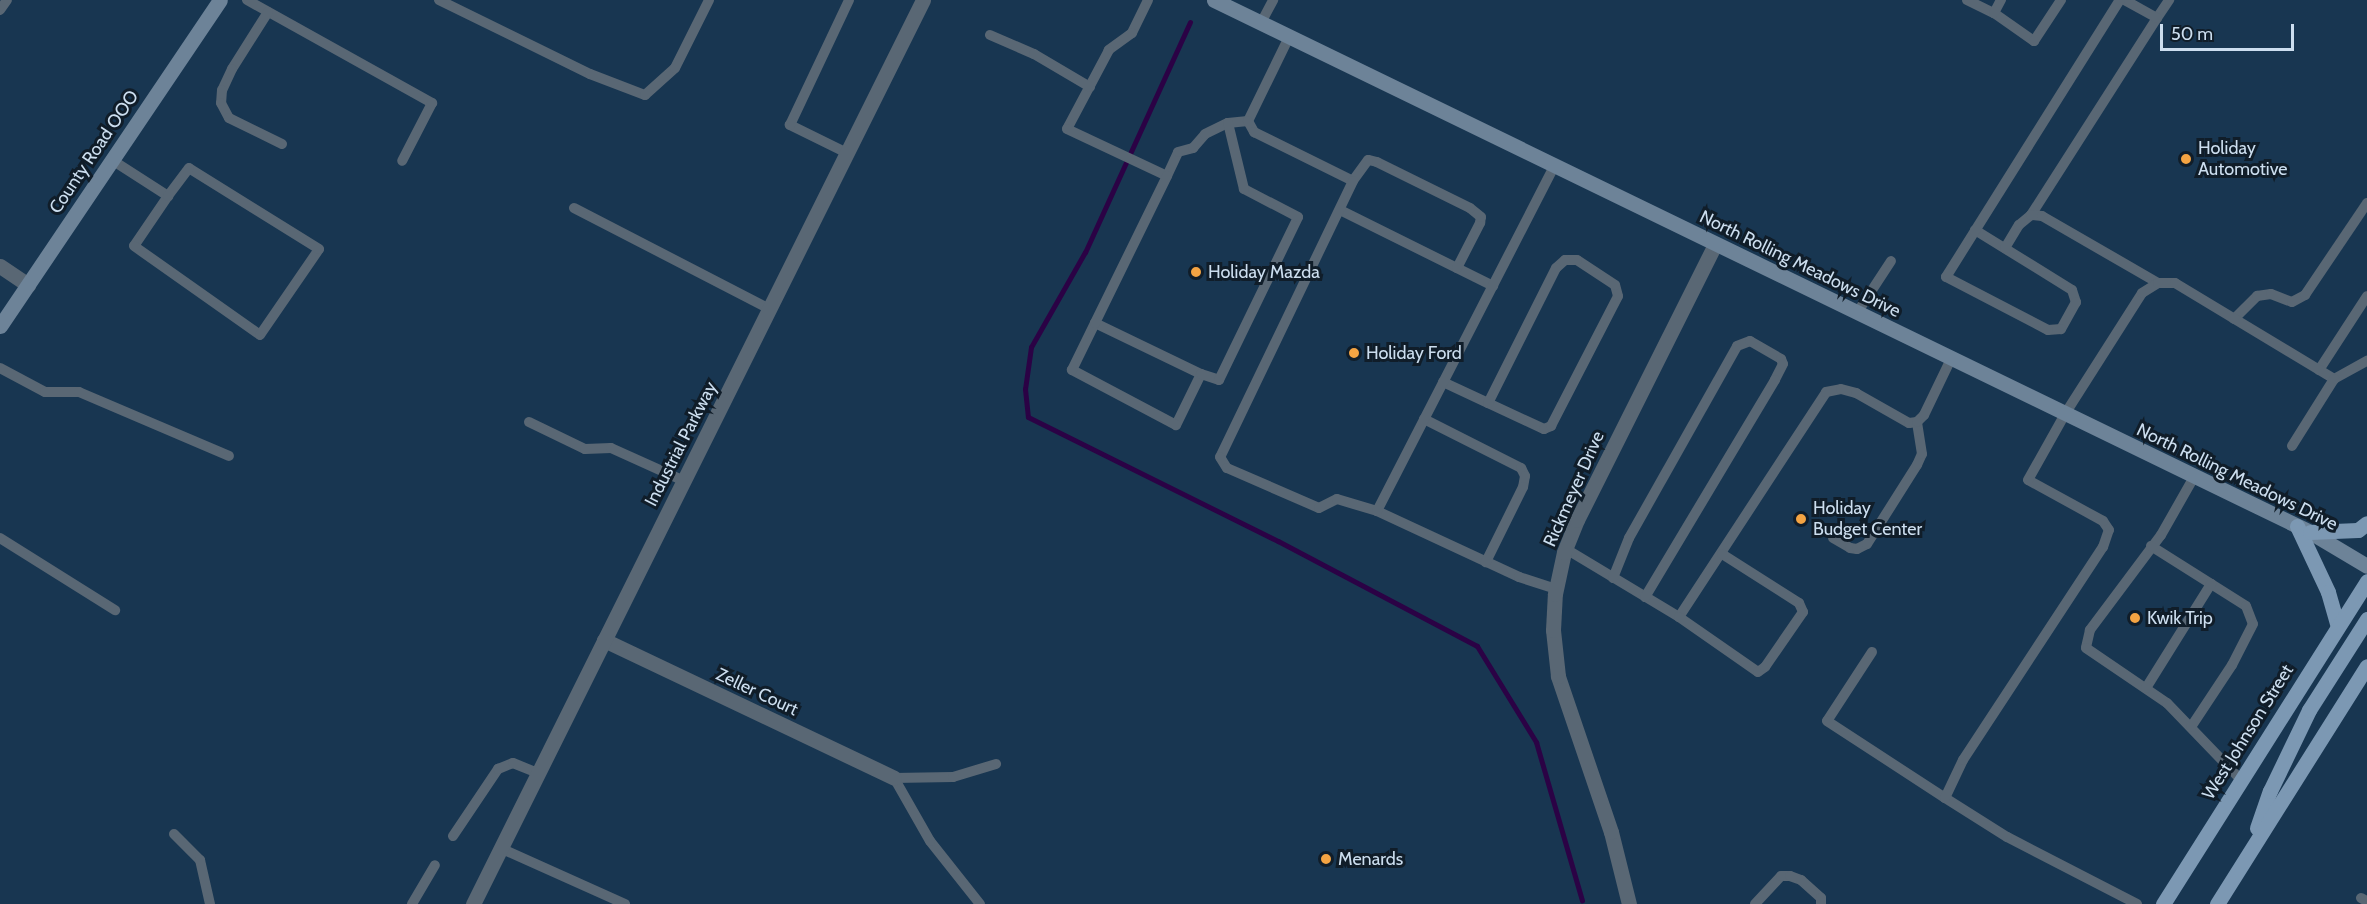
<!DOCTYPE html>
<style>
body{margin:0}
#map{position:relative;width:2367px;height:904px;overflow:hidden;background:#183651;font-family:Cabin,sans-serif}
div>[style]{position:absolute}
.stream>*{height:5px;margin:-2.5px;padding:0 2.5px;transform-origin:2.5px;border-radius:2.5px;background:#2b0245}
.lane>*{height:10px;margin:-5px;padding:0 5px;transform-origin:5px;border-radius:5px;background:#596774}
.street>*{height:15px;margin:-7.5px;padding:0 7.5px;transform-origin:7.5px;border-radius:7.5px;background:#596774}
.secondary>*{height:15px;margin:-7.5px;padding:0 7.5px;transform-origin:7.5px;border-radius:7.5px;background:#6d8398}
.primary>*{height:15px;margin:-7.5px;padding:0 7.5px;transform-origin:7.5px;border-radius:7.5px;background:#7c98b3}
.dots>*{width:16px;height:16px;translate:-50% -50%;box-sizing:border-box;border:3px solid #101d29;border-radius:50%}
span{translate:-50% -50%;white-space:nowrap;text-align:center;line-height:1.15;-webkit-text-stroke:6px #101d29;paint-order:stroke}
.poi-label{font-size:18px;color:#ccdeef}
.left{translate:0 -50%;text-align:left}
.street-label{font-size:18px;color:#ccdeef}
.scale{position:absolute;left:2160px;top:24px;width:134px;height:27px;box-sizing:border-box;border:3px solid #ccdeef;border-top:0;padding-left:8px;font-size:18px;line-height:21px;white-space:nowrap;color:#ccdeef;-webkit-text-stroke:4px #101d29;paint-order:stroke}
</style>
<div id="map">
<div class="stream">
<i style="left:1190px;top:22px;width:253px;rotate:114.5deg"></i>
<i style="left:1085px;top:252px;width:109px;rotate:119.6deg"></i>
<i style="left:1031px;top:347px;width:42px;rotate:98.1deg"></i>
<i style="left:1025px;top:389px;width:28px;rotate:84deg"></i>
<i style="left:1028px;top:417px;width:279px;rotate:26.4deg"></i>
<i style="left:1278px;top:541px;width:225px;rotate:27.8deg"></i>
<i style="left:1477px;top:646px;width:113px;rotate:58.4deg"></i>
<i style="left:1536px;top:742px;width:165px;rotate:73.8deg"></i>
</div>
<div class="lane">
<i style="left:247px;top:0;width:212px;rotate:29.1deg"></i>
<i style="left:432px;top:103px;width:65px;rotate:117.3deg"></i>
<i style="left:439px;top:0;width:168px;rotate:26.1deg"></i>
<i style="left:590px;top:74px;width:59px;rotate:20.9deg"></i>
<i style="left:645px;top:95px;width:40px;rotate:-42deg"></i>
<i style="left:675px;top:68px;width:76px;rotate:-63.4deg"></i>
<i style="left:1148px;top:0;width:37px;rotate:116deg"></i>
<i style="left:1132px;top:33px;width:29px;rotate:144deg"></i>
<i style="left:1109px;top:50px;width:89px;rotate:118deg"></i>
<i style="left:1067px;top:129px;width:110px;rotate:25.2deg"></i>
<i style="left:1167px;top:176px;width:26px;rotate:-65deg"></i>
<i style="left:1178px;top:152px;width:16px;rotate:-15deg"></i>
<i style="left:1193px;top:148px;width:18px;rotate:-49deg"></i>
<i style="left:1205px;top:134px;width:25px;rotate:-26deg"></i>
<i style="left:1228px;top:123px;width:20px;rotate:-6deg"></i>
<i style="left:1967px;top:0;width:30px;rotate:26deg"></i>
<i style="left:1994px;top:13px;width:49px;rotate:35deg"></i>
<i style="left:2034px;top:41px;width:49px;rotate:-56.6deg"></i>
<i style="left:0;top:10px;width:12px;rotate:-55deg"></i>
<i style="left:268px;top:12px;width:67px;rotate:122.3deg"></i>
<i style="left:232px;top:69px;width:23px;rotate:115deg"></i>
<i style="left:222px;top:90px;width:13px;rotate:94deg"></i>
<i style="left:221px;top:103px;width:17px;rotate:62deg"></i>
<i style="left:229px;top:118px;width:59px;rotate:26.1deg"></i>
<i style="left:1994px;top:13px;width:15px;rotate:-62deg"></i>
<i style="left:2157px;top:18px;width:22px;rotate:-56deg"></i>
<i style="left:1262px;top:21px;width:24px;rotate:-62deg"></i>
<i style="left:990px;top:35px;width:48px;rotate:23.4deg"></i>
<i style="left:1034px;top:54px;width:65px;rotate:30.5deg"></i>
<i style="left:1290px;top:35px;width:96px;rotate:116deg"></i>
<i style="left:1248px;top:121px;width:13px;rotate:61deg"></i>
<i style="left:1254px;top:132px;width:110px;rotate:26.3deg"></i>
<i style="left:847px;top:153px;width:64px;rotate:-153.8deg"></i>
<i style="left:790px;top:125px;width:138px;rotate:-64.7deg"></i>
<i style="left:112px;top:160px;width:67px;rotate:32.7deg"></i>
<i style="left:168px;top:196px;width:60px;rotate:124.2deg"></i>
<i style="left:134px;top:246px;width:154px;rotate:35.2deg"></i>
<i style="left:260px;top:335px;width:104px;rotate:-55.5deg"></i>
<i style="left:319px;top:249px;width:153px;rotate:-148.1deg"></i>
<i style="left:189px;top:168px;width:35px;rotate:127deg"></i>
<i style="left:574px;top:208px;width:220px;rotate:27.3deg"></i>
<i style="left:1340px;top:210px;width:171px;rotate:26.4deg"></i>
<i style="left:2031px;top:215px;width:234px;rotate:-57.4deg"></i>
<i style="left:2157px;top:18px;width:37px;rotate:-151deg"></i>
<i style="left:1975px;top:230px;width:114px;rotate:31.7deg"></i>
<i style="left:2072px;top:290px;width:13px;rotate:72deg"></i>
<i style="left:2076px;top:302px;width:31px;rotate:119deg"></i>
<i style="left:2061px;top:329px;width:13px;rotate:176deg"></i>
<i style="left:2048px;top:330px;width:115px;rotate:-152.5deg"></i>
<i style="left:1946px;top:277px;width:327px;rotate:-57.9deg"></i>
<i style="left:2005px;top:248px;width:27px;rotate:-59deg"></i>
<i style="left:2019px;top:225px;width:16px;rotate:-40deg"></i>
<i style="left:2031px;top:215px;width:11px;rotate:5deg"></i>
<i style="left:2042px;top:216px;width:134px;rotate:30deg"></i>
<i style="left:1457px;top:268px;width:51px;rotate:-62.9deg"></i>
<i style="left:1480px;top:223px;width:6px;rotate:-81deg"></i>
<i style="left:1481px;top:217px;width:14px;rotate:-141deg"></i>
<i style="left:1470px;top:208px;width:104px;rotate:-153.7deg"></i>
<i style="left:1377px;top:162px;width:9px;rotate:-167deg"></i>
<i style="left:1368px;top:160px;width:26px;rotate:126deg"></i>
<i style="left:1353px;top:181px;width:306px;rotate:115.7deg"></i>
<i style="left:1220px;top:457px;width:13px;rotate:58deg"></i>
<i style="left:1227px;top:468px;width:100px;rotate:23.5deg"></i>
<i style="left:1319px;top:508px;width:20px;rotate:-27deg"></i>
<i style="left:1337px;top:499px;width:42px;rotate:16.7deg"></i>
<i style="left:1377px;top:511px;width:157px;rotate:24.9deg"></i>
<i style="left:1519px;top:577px;width:39px;rotate:18deg"></i>
<i style="left:1857px;top:313px;width:62px;rotate:-56.8deg"></i>
<i style="left:2234px;top:319px;width:33px;rotate:-45deg"></i>
<i style="left:2257px;top:296px;width:14px;rotate:-8deg"></i>
<i style="left:2271px;top:294px;width:22px;rotate:21deg"></i>
<i style="left:2292px;top:302px;width:15px;rotate:-28deg"></i>
<i style="left:2305px;top:295px;width:111px;rotate:-56deg"></i>
<i style="left:1095px;top:323px;width:118px;rotate:25.7deg"></i>
<i style="left:1201px;top:374px;width:57px;rotate:116.1deg"></i>
<i style="left:1176px;top:425px;width:118px;rotate:-152.1deg"></i>
<i style="left:1072px;top:370px;width:52px;rotate:-63.9deg"></i>
<i style="left:1095px;top:323px;width:164px;rotate:-63.9deg"></i>
<i style="left:0;top:368px;width:51px;rotate:28.1deg"></i>
<i style="left:45px;top:392px;width:34px"></i>
<i style="left:79px;top:392px;width:163px;rotate:23.1deg"></i>
<i style="left:2319px;top:370px;width:88px;rotate:-57deg"></i>
<i style="left:1201px;top:374px;width:19px;rotate:18deg"></i>
<i style="left:1219px;top:380px;width:181px;rotate:-64.1deg"></i>
<i style="left:1298px;top:217px;width:61px;rotate:-152.6deg"></i>
<i style="left:1244px;top:189px;width:68px;rotate:-103.6deg"></i>
<i style="left:2334px;top:379px;width:38px;rotate:-29deg"></i>
<i style="left:1443px;top:382px;width:50px;rotate:25deg"></i>
<i style="left:1488px;top:403px;width:62px;rotate:24.9deg"></i>
<i style="left:1544px;top:429px;width:8px;rotate:-23deg"></i>
<i style="left:1551px;top:426px;width:146px;rotate:-62.7deg"></i>
<i style="left:1618px;top:296px;width:11px;rotate:-105deg"></i>
<i style="left:1615px;top:285px;width:45px;rotate:-146.7deg"></i>
<i style="left:1577px;top:260px;width:12px;rotate:180deg"></i>
<i style="left:1565px;top:260px;width:12px;rotate:138deg"></i>
<i style="left:1556px;top:268px;width:151px;rotate:116.7deg"></i>
<i style="left:1424px;top:419px;width:109px;rotate:26.8deg"></i>
<i style="left:1521px;top:468px;width:9px;rotate:63deg"></i>
<i style="left:1525px;top:476px;width:11px;rotate:100deg"></i>
<i style="left:1523px;top:487px;width:84px;rotate:116.3deg"></i>
<i style="left:529px;top:422px;width:62px;rotate:25.7deg"></i>
<i style="left:585px;top:449px;width:26px;rotate:-2deg"></i>
<i style="left:611px;top:448px;width:80px;rotate:24.3deg"></i>
<i style="left:2194px;top:477px;width:67px;rotate:119.6deg"></i>
<i style="left:2161px;top:535px;width:119px;rotate:126.8deg"></i>
<i style="left:2090px;top:630px;width:18px;rotate:103deg"></i>
<i style="left:2086px;top:648px;width:98px;rotate:34.2deg"></i>
<i style="left:2167px;top:703px;width:107px;rotate:46.1deg"></i>
<i style="left:1377px;top:511px;width:388px;rotate:-62.8deg"></i>
<i style="left:0;top:538px;width:136px;rotate:32.1deg"></i>
<i style="left:1833px;top:538px;width:20px;rotate:30deg"></i>
<i style="left:1850px;top:548px;width:7px;rotate:8deg"></i>
<i style="left:1857px;top:549px;width:11px;rotate:-27deg"></i>
<i style="left:1867px;top:544px;width:93px;rotate:-57.7deg"></i>
<i style="left:1917px;top:465px;width:12px;rotate:-66deg"></i>
<i style="left:1922px;top:454px;width:32px;rotate:-99deg"></i>
<i style="left:2151px;top:546px;width:112px;rotate:32.3deg"></i>
<i style="left:2246px;top:606px;width:19px;rotate:69deg"></i>
<i style="left:2253px;top:624px;width:46px;rotate:117.1deg"></i>
<i style="left:2232px;top:665px;width:74px;rotate:123.5deg"></i>
<i style="left:1566px;top:549px;width:132px;rotate:31deg"></i>
<i style="left:1679px;top:617px;width:269px;rotate:-56.8deg"></i>
<i style="left:1826px;top:392px;width:15px;rotate:-11deg"></i>
<i style="left:1841px;top:389px;width:16px;rotate:15deg"></i>
<i style="left:1856px;top:393px;width:61px;rotate:29.5deg"></i>
<i style="left:1909px;top:423px;width:8px;rotate:-7deg"></i>
<i style="left:1917px;top:422px;width:10px;rotate:-45deg"></i>
<i style="left:1924px;top:415px;width:62px;rotate:-64.3deg"></i>
<i style="left:1613px;top:578px;width:43px;rotate:-68.2deg"></i>
<i style="left:1629px;top:538px;width:220px;rotate:-60.6deg"></i>
<i style="left:1737px;top:346px;width:14px;rotate:-21deg"></i>
<i style="left:1750px;top:341px;width:36px;rotate:30deg"></i>
<i style="left:1781px;top:359px;width:5px;rotate:68deg"></i>
<i style="left:1783px;top:364px;width:18px;rotate:117deg"></i>
<i style="left:1775px;top:380px;width:253px;rotate:120.9deg"></i>
<i style="left:1679px;top:617px;width:96px;rotate:34.8deg"></i>
<i style="left:1758px;top:672px;width:9px;rotate:-36deg"></i>
<i style="left:1765px;top:667px;width:67px;rotate:-55.4deg"></i>
<i style="left:1803px;top:612px;width:10px;rotate:-114deg"></i>
<i style="left:1799px;top:603px;width:91px;rotate:-147.5deg"></i>
<i style="left:1872px;top:652px;width:82px;rotate:123.1deg"></i>
<i style="left:1827px;top:721px;width:141px;rotate:33.1deg"></i>
<i style="left:2146px;top:688px;width:123px;rotate:-58deg"></i>
<i style="left:174px;top:834px;width:37px;rotate:45deg"></i>
<i style="left:200px;top:860px;width:45px;rotate:77.2deg"></i>
<i style="left:453px;top:836px;width:81px;rotate:-56.1deg"></i>
<i style="left:498px;top:769px;width:16px;rotate:-22deg"></i>
<i style="left:513px;top:763px;width:27px;rotate:22deg"></i>
<i style="left:500px;top:848px;width:137px;rotate:24.1deg"></i>
<i style="left:2361px;top:898px;width:7px;rotate:27deg"></i>
<i style="left:412px;top:904px;width:45px;rotate:-59.5deg"></i>
<i style="left:980px;top:904px;width:80px;rotate:-128.4deg"></i>
<i style="left:930px;top:841px;width:73px;rotate:-119.7deg"></i>
<i style="left:894px;top:778px;width:59px;rotate:-1deg"></i>
<i style="left:953px;top:777px;width:45px;rotate:-16.8deg"></i>
<i style="left:1755px;top:904px;width:38px;rotate:-47deg"></i>
<i style="left:1781px;top:876px;width:9px"></i>
<i style="left:1790px;top:876px;width:12px;rotate:20deg"></i>
<i style="left:1801px;top:880px;width:27px;rotate:42deg"></i>
<i style="left:1821px;top:898px;width:6px;rotate:90deg"></i>
<i style="left:2137px;top:904px;width:146px;rotate:-152.7deg"></i>
<i style="left:2007px;top:837px;width:73px;rotate:-147.8deg"></i>
<i style="left:1945px;top:798px;width:42px;rotate:-64.7deg"></i>
<i style="left:1963px;top:760px;width:255px;rotate:-56.7deg"></i>
<i style="left:2103px;top:547px;width:18px;rotate:-71deg"></i>
<i style="left:2109px;top:530px;width:11px;rotate:-124deg"></i>
<i style="left:2103px;top:521px;width:85px;rotate:-151.3deg"></i>
<i style="left:2028px;top:480px;width:76px;rotate:-60.7deg"></i>
<i style="left:2065px;top:414px;width:143px;rotate:-57.5deg"></i>
<i style="left:2142px;top:293px;width:19px;rotate:-32deg"></i>
<i style="left:2158px;top:283px;width:17px"></i>
<i style="left:2175px;top:283px;width:186px;rotate:31.1deg"></i>
<i style="left:2334px;top:379px;width:79px;rotate:122.1deg"></i>
</div>
<div class="street">
<i style="left:0;top:266px;width:34px;rotate:34deg"></i>
<i style="left:604px;top:640px;width:321px;rotate:25.4deg"></i>
<i style="left:473px;top:904px;width:1010px;rotate:-63.54deg"></i>
<i style="left:1629px;top:904px;width:74px;rotate:-104deg"></i>
<i style="left:1611px;top:832px;width:165px;rotate:-108.8deg"></i>
<i style="left:1558px;top:676px;width:46px;rotate:-96.2deg"></i>
<i style="left:1553px;top:630px;width:36px;rotate:-87deg"></i>
<i style="left:1555px;top:594px;width:43px;rotate:-77.9deg"></i>
<i style="left:1564px;top:552px;width:35px;rotate:-68deg"></i>
<i style="left:1577px;top:520px;width:308px;rotate:-63.4deg"></i>
</div>
<div class="secondary">
<i style="left:1214px;top:0;width:1218px;rotate:25.89deg"></i>
<i style="left:2310px;top:532px;width:66px;rotate:30.8deg"></i>
<i style="left:0;top:326px;width:393px;rotate:-56deg"></i>
</div>
<div class="primary">
<i style="left:2297px;top:526px;width:73px;rotate:64.8deg"></i>
<i style="left:2328px;top:592px;width:35px;rotate:74deg"></i>
<i style="left:2310px;top:532px;width:48px;rotate:-2.4deg"></i>
<i style="left:2358px;top:530px;width:11px;rotate:-38deg"></i>
<i style="left:2257px;top:828px;width:39px;rotate:-71deg"></i>
<i style="left:2270px;top:791px;width:90px;rotate:-64.3deg"></i>
<i style="left:2309px;top:710px;width:108px;rotate:-57.5deg"></i>
<i style="left:2163px;top:904px;width:382px;rotate:-57.7deg"></i>
<i style="left:2217px;top:904px;width:281px;rotate:-57.8deg"></i>
</div>
<div class="dots">
<i style="left:2186px;top:159px;background:#f4a443"></i>
<i style="left:1196px;top:272px;background:#f4a443"></i>
<i style="left:1354px;top:353px;background:#f4a443"></i>
<i style="left:1801px;top:519px;background:#f4a443"></i>
<i style="left:2135px;top:618px;background:#f4a443"></i>
<i style="left:1326px;top:859px;background:#f4a443"></i>
</div>
<div class="poi-label">
<span class="left" style="left:2198px;top:159px">Holiday<br>Automotive</span>
<span class="left" style="left:1208px;top:272px">Holiday Mazda</span>
<span class="left" style="left:1366px;top:353px">Holiday Ford</span>
<span class="left" style="left:1813px;top:519px">Holiday<br>Budget Center</span>
<span class="left" style="left:2147px;top:618px">Kwik Trip</span>
<span class="left" style="left:1338px;top:859px">Menards</span>
</div>
<div class="street-label">
<span style="left:94px;top:152px;rotate:-56deg">County Road OOO</span>
<span style="left:1800px;top:264px;rotate:26deg">North Rolling Meadows Drive</span>
<span style="left:681px;top:444px;rotate:-63deg">Industrial Parkway</span>
<span style="left:2237px;top:477px;rotate:26deg">North Rolling Meadows Drive</span>
<span style="left:1574px;top:489px;rotate:-66deg">Rickmeyer Drive</span>
<span style="left:757px;top:692px;rotate:25deg">Zeller Court</span>
<span style="left:2248px;top:732px;rotate:-58deg">West Johnson Street</span>
</div>
<div class="scale">50 m</div>
</div>
